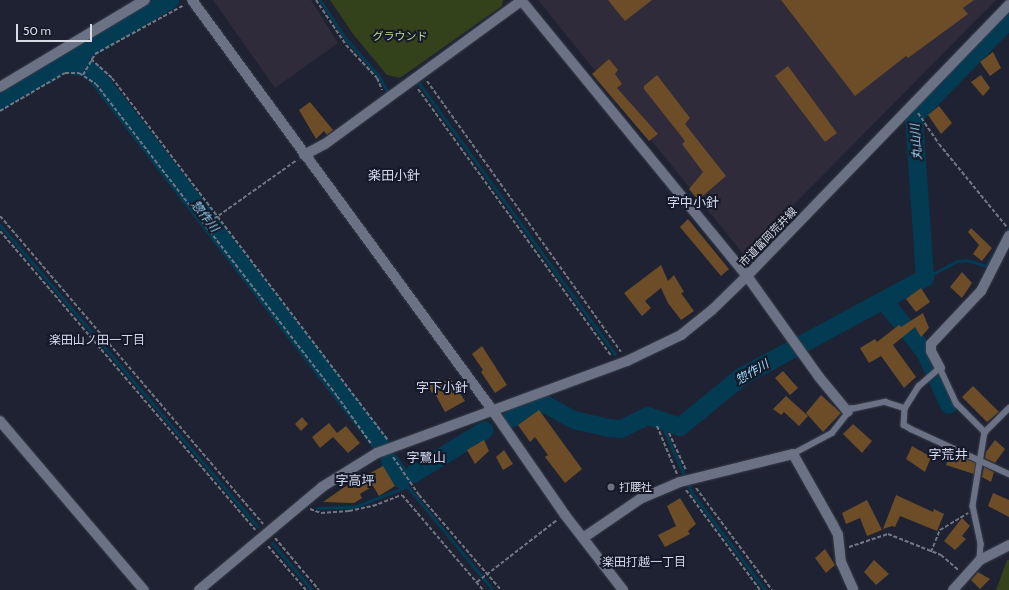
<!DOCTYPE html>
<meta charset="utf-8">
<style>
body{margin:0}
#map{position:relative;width:1009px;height:590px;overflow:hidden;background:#1e2232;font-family:Cabin,"Noto Sans JP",sans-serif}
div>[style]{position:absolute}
.industrial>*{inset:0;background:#2f2b3a}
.green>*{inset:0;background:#34421c}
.stream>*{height:3px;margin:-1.5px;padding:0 1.5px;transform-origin:1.5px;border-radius:1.5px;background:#033b53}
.river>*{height:18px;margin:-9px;padding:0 9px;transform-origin:9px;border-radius:9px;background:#033b53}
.building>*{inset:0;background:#6c4d27}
.path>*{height:2px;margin-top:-1px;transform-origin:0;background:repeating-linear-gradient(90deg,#727683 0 4px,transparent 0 6px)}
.roads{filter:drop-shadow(0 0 1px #3a3d4a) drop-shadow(0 0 1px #3a3d4a)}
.service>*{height:5.5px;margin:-2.75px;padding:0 2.75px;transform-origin:2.75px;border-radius:2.75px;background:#6c7285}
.minor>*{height:10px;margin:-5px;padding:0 5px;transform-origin:5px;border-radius:5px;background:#6c7285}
.tertiary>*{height:10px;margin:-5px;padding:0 5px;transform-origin:5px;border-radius:5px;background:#6c7285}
.dots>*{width:11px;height:11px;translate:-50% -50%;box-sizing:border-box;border:2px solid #151928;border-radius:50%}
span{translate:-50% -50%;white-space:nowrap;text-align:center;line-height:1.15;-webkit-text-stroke:4px #151928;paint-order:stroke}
.park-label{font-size:11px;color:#c1df99}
.street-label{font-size:11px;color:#d7dbe5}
.poi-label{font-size:11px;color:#d7dbe5}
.left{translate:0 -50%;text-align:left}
.water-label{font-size:12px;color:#9fdcfe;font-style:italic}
.neighbourhood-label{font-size:12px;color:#d3daf0}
.quarter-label{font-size:13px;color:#d3daf0}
.scale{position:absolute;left:16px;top:24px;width:76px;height:18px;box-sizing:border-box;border:2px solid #d7dbe5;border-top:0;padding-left:5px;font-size:12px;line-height:14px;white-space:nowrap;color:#d7dbe5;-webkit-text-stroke:3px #151928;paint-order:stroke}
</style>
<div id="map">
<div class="industrial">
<i style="clip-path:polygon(213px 0,311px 0,338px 43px,275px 88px)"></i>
<i style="clip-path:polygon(538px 0,996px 0,744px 255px)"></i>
</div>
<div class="green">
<i style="clip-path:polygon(330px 0,503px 0,502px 6px,400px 78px,387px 75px,353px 34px)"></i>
<i style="clip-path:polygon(1007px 560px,1009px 560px,1009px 590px,996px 590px)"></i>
</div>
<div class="stream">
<i style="left:320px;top:0;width:45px;rotate:56.7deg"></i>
<i style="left:345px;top:38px;width:50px;rotate:48.3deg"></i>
<i style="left:378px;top:75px;width:23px;rotate:61deg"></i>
<i style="left:416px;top:83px;width:2px;rotate:-27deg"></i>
<i style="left:418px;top:82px;width:336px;rotate:54.1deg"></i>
<i style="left:0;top:225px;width:397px;rotate:49.5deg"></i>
<i style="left:1005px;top:235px;width:8px;rotate:-60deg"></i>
<i style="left:925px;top:278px;width:36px;rotate:-28deg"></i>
<i style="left:957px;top:261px;width:10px;rotate:-6deg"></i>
<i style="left:967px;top:260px;width:20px;rotate:18deg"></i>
<i style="left:986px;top:266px;width:29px;rotate:-59deg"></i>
<i style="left:664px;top:430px;width:69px;rotate:66deg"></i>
<i style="left:692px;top:493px;width:121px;rotate:53deg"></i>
<i style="left:402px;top:480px;width:143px;rotate:50.4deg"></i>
<i style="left:317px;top:508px;width:37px;rotate:-2deg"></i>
<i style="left:354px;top:507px;width:56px;rotate:-21deg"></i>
<i style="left:272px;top:543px;width:62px;rotate:49.6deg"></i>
</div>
<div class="river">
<i style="left:64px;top:64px;width:124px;rotate:-31.1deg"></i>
<i style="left:0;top:101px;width:74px;rotate:-30deg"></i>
<i style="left:64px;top:64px;width:22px;rotate:10deg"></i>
<i style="left:86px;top:68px;width:11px;rotate:34deg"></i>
<i style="left:95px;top:74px;width:466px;rotate:52.3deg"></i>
<i style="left:884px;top:301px;width:65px;rotate:51.2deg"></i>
<i style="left:925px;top:352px;width:58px;rotate:65.6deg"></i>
<i style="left:511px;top:419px;width:25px;rotate:-29deg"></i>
<i style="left:533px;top:407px;width:12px;rotate:-14deg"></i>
<i style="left:545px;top:404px;width:33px;rotate:29deg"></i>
<i style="left:574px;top:420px;width:35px;rotate:13deg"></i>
<i style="left:608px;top:428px;width:13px;rotate:4deg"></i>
<i style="left:621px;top:429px;width:30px;rotate:-26deg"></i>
<i style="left:648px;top:416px;width:34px;rotate:19deg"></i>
<i style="left:680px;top:427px;width:79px;rotate:-39.3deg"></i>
<i style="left:741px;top:377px;width:209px;rotate:-28.3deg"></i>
<i style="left:925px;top:278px;width:161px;rotate:-93.9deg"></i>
<i style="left:914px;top:117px;width:136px;rotate:-45.6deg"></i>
<i style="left:390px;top:461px;width:22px;rotate:58deg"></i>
<i style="left:413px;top:474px;width:84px;rotate:-31.4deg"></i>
</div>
<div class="building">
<i style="clip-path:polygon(608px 0,652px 0,625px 21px)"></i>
<i style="clip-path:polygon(781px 0,974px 0,963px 8px,968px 14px,908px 58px,906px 56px,855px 96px)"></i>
<i style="clip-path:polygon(993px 52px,1001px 68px,990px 76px,980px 62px)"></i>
<i style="clip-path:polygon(609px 59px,618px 70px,615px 74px,622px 84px,617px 88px,658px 134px,649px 141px,592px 74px)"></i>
<i style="clip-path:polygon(788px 66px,837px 133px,825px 142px,775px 76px)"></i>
<i style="clip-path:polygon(657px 75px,690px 118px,685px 124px,726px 176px,698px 200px,689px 189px,703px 172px,682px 144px,685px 141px,644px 89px,644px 86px)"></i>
<i style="clip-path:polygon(981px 75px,990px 88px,983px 96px,971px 82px)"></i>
<i style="clip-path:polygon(310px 102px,333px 130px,327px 135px,324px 131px,316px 139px,299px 110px)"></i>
<i style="clip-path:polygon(939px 106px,952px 123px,941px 134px,928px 115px)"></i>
<i style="clip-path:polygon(688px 219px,729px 269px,721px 276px,680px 227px)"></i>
<i style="clip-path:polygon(971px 228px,992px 248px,982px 261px,973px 254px,979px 245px,968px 232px)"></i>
<i style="clip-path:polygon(661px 265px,668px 281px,674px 275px,684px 292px,681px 293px,694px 311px,681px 320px,668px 303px,661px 288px,645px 301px,651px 308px,642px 316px,624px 293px)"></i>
<i style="clip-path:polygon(962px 272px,972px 283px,962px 298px,950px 287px)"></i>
<i style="clip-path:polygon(921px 288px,930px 302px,916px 312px,906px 299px)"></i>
<i style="clip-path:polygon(923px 313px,929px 328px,921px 337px,915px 327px,893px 345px,916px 377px,904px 388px,881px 356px,869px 363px,860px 348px,875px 339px,877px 342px,899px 325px,901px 327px)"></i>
<i style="clip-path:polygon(482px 346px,507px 385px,495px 393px,481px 372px,483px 370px,472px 354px)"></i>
<i style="clip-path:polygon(783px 371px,798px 388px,790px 395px,775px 378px)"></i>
<i style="clip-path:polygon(450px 378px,465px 401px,445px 412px,434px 392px,432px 393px,428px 386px,439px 379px,442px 383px)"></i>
<i style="clip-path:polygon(973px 386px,999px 412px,987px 422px,962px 397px)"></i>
<i style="clip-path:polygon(821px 395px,841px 413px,823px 432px,806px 413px)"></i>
<i style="clip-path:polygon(786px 396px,808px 416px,799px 426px,784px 412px,781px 415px,773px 409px)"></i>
<i style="clip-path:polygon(539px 410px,582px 469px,565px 483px,545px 457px,548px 455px,535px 437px,530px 442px,518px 425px)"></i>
<i style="clip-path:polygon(302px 417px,308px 424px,301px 431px,295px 424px)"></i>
<i style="clip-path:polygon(329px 423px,337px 433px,346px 426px,360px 443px,348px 453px,333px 437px,320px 448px,312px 437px)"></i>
<i style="clip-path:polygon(853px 424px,872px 441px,862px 453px,843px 434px)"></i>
<i style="clip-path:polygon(484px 440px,489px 451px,475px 464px,467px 450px)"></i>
<i style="clip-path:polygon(995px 440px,1005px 449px,995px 463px,985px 458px,986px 452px)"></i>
<i style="clip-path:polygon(912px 446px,931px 457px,925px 472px,906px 459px)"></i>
<i style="clip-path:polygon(504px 450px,513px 464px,503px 470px,496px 457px)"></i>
<i style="clip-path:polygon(950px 453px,976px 463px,974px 474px,946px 465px)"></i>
<i style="clip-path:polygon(383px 466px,395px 486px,379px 496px,373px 486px,360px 494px,362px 498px,354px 503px,323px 502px,343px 488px)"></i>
<i style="clip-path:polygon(984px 467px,994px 472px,991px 482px,982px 477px)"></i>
<i style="clip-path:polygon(993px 493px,1009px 500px,1009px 517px,988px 506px)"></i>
<i style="clip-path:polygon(896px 495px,933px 512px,934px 509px,944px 514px,937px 531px,900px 516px,895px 527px,892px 526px,883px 529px)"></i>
<i style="clip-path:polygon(680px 498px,696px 524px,688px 531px,690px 534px,665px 547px,658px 535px,676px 526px,667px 506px)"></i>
<i style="clip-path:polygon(867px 500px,882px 530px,867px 536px,860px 518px,846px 524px,842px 513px)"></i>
<i style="clip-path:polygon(962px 518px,970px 526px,962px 536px,966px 539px,955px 550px,944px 541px)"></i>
<i style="clip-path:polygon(825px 549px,835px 565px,826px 573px,815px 558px)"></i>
<i style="clip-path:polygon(874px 560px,889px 574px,876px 585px,864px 572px)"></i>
<i style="clip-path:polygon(978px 572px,990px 579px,980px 589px,971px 580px)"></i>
</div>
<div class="path">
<i style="left:316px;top:0;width:54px;rotate:56.3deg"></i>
<i style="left:346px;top:45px;width:45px;rotate:46.8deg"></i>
<i style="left:377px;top:78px;width:13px;rotate:67deg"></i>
<i style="left:91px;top:59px;width:28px;rotate:42deg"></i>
<i style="left:112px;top:78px;width:455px;rotate:52.7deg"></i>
<i style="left:83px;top:75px;width:24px;rotate:-60deg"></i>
<i style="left:95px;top:54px;width:102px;rotate:-28.8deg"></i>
<i style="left:427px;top:81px;width:333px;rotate:54.4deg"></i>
<i style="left:418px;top:89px;width:329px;rotate:54.1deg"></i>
<i style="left:0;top:111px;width:75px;rotate:-30.3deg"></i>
<i style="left:65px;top:73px;width:14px"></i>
<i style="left:79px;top:73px;width:20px;rotate:33deg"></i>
<i style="left:96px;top:84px;width:394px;rotate:52.3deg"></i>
<i style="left:337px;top:396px;width:60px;rotate:54.5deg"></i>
<i style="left:918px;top:113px;width:37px;rotate:56deg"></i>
<i style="left:939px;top:144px;width:107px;rotate:50.7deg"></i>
<i style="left:0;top:216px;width:405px;rotate:49.5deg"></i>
<i style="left:204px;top:226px;width:114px;rotate:-35.4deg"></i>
<i style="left:0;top:231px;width:393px;rotate:49.5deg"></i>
<i style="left:657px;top:426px;width:52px;rotate:67.4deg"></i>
<i style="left:669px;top:433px;width:41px;rotate:65.3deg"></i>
<i style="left:393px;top:457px;width:46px;rotate:55.6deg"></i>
<i style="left:419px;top:495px;width:125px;rotate:49.2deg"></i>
<i style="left:696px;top:488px;width:127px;rotate:53.3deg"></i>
<i style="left:686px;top:490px;width:124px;rotate:53.5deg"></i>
<i style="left:310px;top:509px;width:12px;rotate:20deg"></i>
<i style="left:321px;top:513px;width:28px;rotate:-4deg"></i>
<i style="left:349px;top:511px;width:25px;rotate:-12deg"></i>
<i style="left:373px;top:506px;width:31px;rotate:-21deg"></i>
<i style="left:402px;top:495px;width:125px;rotate:49.5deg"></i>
<i style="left:275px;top:538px;width:68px;rotate:49.8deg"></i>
<i style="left:268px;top:546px;width:58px;rotate:49.2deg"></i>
<i style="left:849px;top:547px;width:41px;rotate:-18.4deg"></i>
<i style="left:888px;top:534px;width:57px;rotate:21.6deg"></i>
<i style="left:941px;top:555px;width:23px;rotate:41deg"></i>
<i style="left:931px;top:552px;width:24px;rotate:-68deg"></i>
<i style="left:940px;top:530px;width:33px;rotate:-31deg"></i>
<i style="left:477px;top:582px;width:101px;rotate:-37.8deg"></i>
</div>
<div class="roads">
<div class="service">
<i style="left:905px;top:408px;width:17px;rotate:93deg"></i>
<i style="left:904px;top:425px;width:8px;rotate:30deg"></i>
<i style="left:911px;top:429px;width:108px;rotate:24.7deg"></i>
<i style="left:985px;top:432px;width:34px;rotate:-45deg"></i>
<i style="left:793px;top:454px;width:44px;rotate:-28.3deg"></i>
<i style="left:832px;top:433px;width:31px;rotate:-52deg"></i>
<i style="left:851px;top:409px;width:35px;rotate:-12deg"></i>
<i style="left:885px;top:402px;width:21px;rotate:17deg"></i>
<i style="left:905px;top:408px;width:26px;rotate:-58deg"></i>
<i style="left:919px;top:386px;width:28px;rotate:-41deg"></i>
<i style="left:940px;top:368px;width:40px;rotate:65deg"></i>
<i style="left:957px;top:404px;width:40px;rotate:45deg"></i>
<i style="left:985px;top:432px;width:75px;rotate:99.2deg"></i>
<i style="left:973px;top:506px;width:39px;rotate:78deg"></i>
<i style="left:981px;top:544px;width:16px;rotate:94deg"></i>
</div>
<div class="minor">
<i style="left:521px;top:0;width:357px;rotate:50.7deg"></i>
<i style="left:747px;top:276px;width:124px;rotate:54.5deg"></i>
<i style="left:819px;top:377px;width:45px;rotate:50.4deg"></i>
<i style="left:0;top:87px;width:169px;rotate:-31deg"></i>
<i style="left:304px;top:155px;width:24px;rotate:-28deg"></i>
<i style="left:325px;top:144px;width:243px;rotate:-36.1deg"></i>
<i style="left:940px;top:368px;width:19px;rotate:-118deg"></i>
<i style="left:931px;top:351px;width:7px;rotate:-90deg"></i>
<i style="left:931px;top:344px;width:73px;rotate:-46.7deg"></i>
<i style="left:981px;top:291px;width:62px;rotate:-63deg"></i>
<i style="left:493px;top:411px;width:126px;rotate:55.3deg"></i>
<i style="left:565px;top:515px;width:95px;rotate:52.3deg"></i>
<i style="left:583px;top:538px;width:69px;rotate:-34.4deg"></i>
<i style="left:640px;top:499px;width:43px;rotate:-23deg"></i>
<i style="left:680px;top:482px;width:116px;rotate:-13.9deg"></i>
<i style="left:793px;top:454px;width:81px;rotate:60.6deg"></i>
<i style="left:833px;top:525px;width:11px;rotate:63deg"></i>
<i style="left:838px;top:535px;width:27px;rotate:84deg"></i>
<i style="left:841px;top:562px;width:30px;rotate:66deg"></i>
<i style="left:953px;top:590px;width:40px;rotate:-48deg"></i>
<i style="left:980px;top:560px;width:33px;rotate:-27deg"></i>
</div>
<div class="tertiary">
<i style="left:192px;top:0;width:509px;rotate:53.78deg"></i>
<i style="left:0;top:421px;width:222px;rotate:49.6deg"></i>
<i style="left:199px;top:590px;width:160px;rotate:-39.9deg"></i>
<i style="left:322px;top:487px;width:65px;rotate:-31.7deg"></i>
<i style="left:377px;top:453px;width:266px;rotate:-20.2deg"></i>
<i style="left:627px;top:361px;width:60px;rotate:-25.7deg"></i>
<i style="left:681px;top:335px;width:40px;rotate:-39deg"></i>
<i style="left:712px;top:310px;width:49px;rotate:-44.2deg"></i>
<i style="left:747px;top:276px;width:377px;rotate:-46deg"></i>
</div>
</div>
<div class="dots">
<i style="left:611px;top:487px;background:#6b7280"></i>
</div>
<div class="park-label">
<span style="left:400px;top:36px">グラウンド</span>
</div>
<div class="street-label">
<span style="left:768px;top:237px;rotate:-46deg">市道富岡荒井線</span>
</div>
<div class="poi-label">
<span class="left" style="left:619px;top:487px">打腰社</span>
</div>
<div class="water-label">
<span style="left:916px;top:142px;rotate:-94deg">丸山川</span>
<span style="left:205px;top:216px;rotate:52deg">惣作川</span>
<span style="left:752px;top:372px;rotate:-31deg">惣作川</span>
</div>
<div class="neighbourhood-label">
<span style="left:97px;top:340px">楽田山ノ田一丁目</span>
<span style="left:644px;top:562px">楽田打越一丁目</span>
</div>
<div class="quarter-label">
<span style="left:394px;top:175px">楽田小針</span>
<span style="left:693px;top:202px">字中小針</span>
<span style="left:442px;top:387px">字下小針</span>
<span style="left:948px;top:454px">字荒井</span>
<span style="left:426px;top:457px">字鷺山</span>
<span style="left:355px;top:480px">字高坪</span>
</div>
<div class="scale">50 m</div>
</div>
